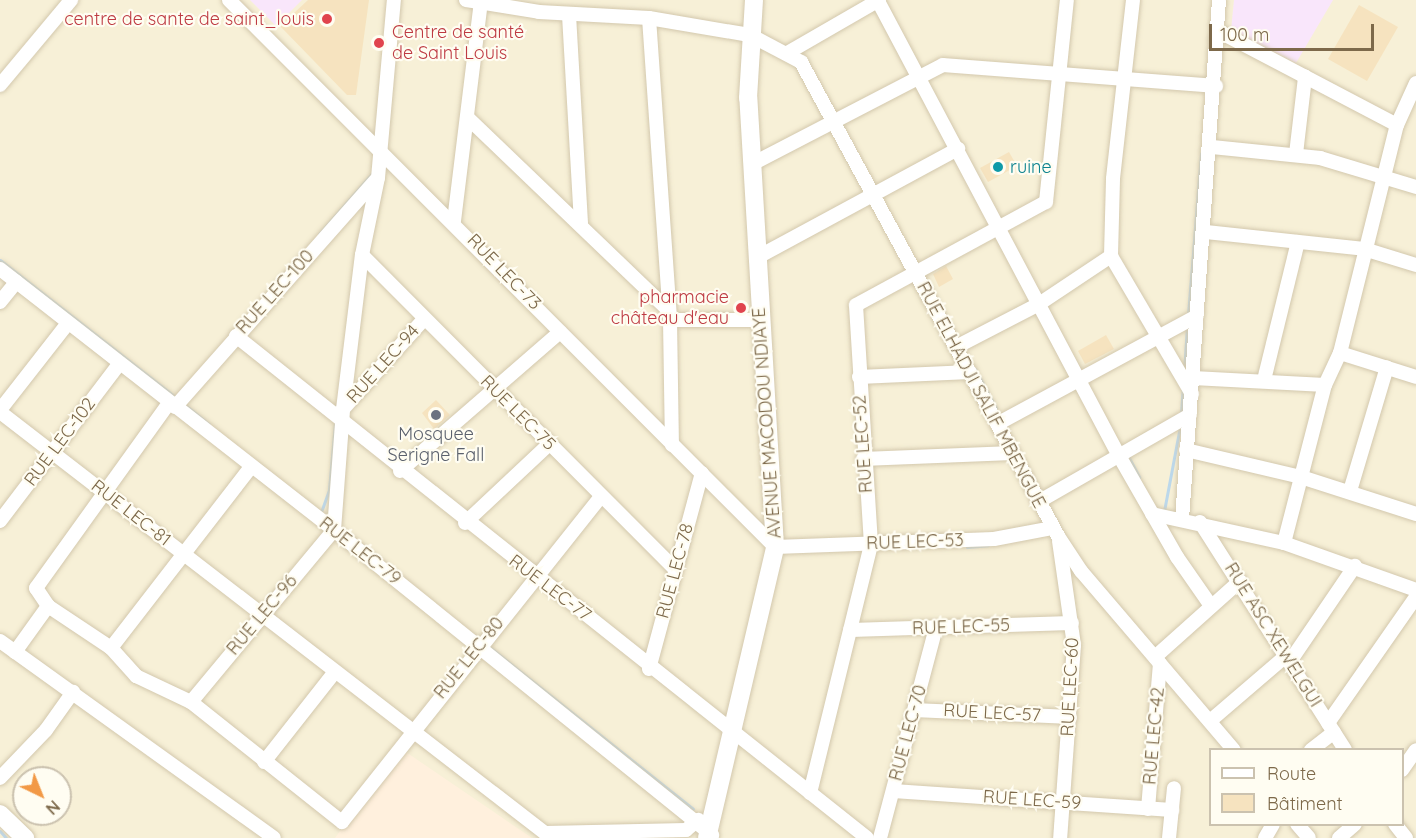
<!DOCTYPE html>
<meta charset="utf-8">
<style>
body{margin:0}
#map{position:relative;width:1416px;height:838px;overflow:hidden;background:#fefcea;font-family:Quicksand,sans-serif}
div>[style]{position:absolute}
.residential>*{inset:0;background:#f7f0d7}
.commercial>*{inset:0;background:#fff0dd}
.education>*{inset:0;background:#f9e6fb}
.stream>*{height:3px;margin:-1.5px;padding:0 1.5px;transform-origin:1.5px;border-radius:1.5px;background:#bcd8eb}
.building>*{inset:0;background:#f6e3bf}
.roads{filter:drop-shadow(0 0 2px #d3c8ad) drop-shadow(0 0 2px #d3c8ad)}
.street>*{height:14px;margin:-7px;padding:0 7px;transform-origin:7px;border-radius:7px;background:#fff}
.secondary>*{height:18px;margin:-9px;padding:0 9px;transform-origin:9px;border-radius:9px;background:#fff}
.dots>*{width:16px;height:16px;translate:-50% -50%;box-sizing:border-box;border:3px solid #fffdf2;border-radius:50%}
span{translate:-50% -50%;white-space:nowrap;text-align:center;line-height:1.15;-webkit-text-stroke:4.5px #fffdf2;paint-order:stroke}
.health-label{font-size:18px;color:#be3a42}
.right{translate:-100% -50%;text-align:right}
.left{translate:0 -50%;text-align:left}
.culture-label{font-size:18px;color:#0d838f}
.street-label{font-size:18px;color:#7d694a}
.worship-label{font-size:18px;color:#5b616d}
.legend{position:absolute;left:1209px;top:748px;width:195px;height:78px;box-sizing:border-box;background:#fffdf2;border:2px solid #cbc2af;margin:0;padding:8px 10px;list-style:none;font-size:18px;color:#7d694a}
.legend li{display:flex;align-items:center;gap:12px;height:30px}
.legend b{width:30px;border:2px solid #cbc2af}
.north{position:absolute;left:12px;top:766px;width:60px;height:60px;box-sizing:border-box;background:#fffdf2;border:2px solid #cbc2af;border-radius:50%;rotate:137deg;font-size:16px;font-weight:700;line-height:24px;text-align:center;color:#7d694a}
.north::after{content:'';display:block;margin:auto;width:21px;height:27px;background:#f29946;clip-path:polygon(50% 0,100% 100%,50% 72%,0 100%)}
.scale{position:absolute;left:1209px;top:24px;width:165px;height:27px;box-sizing:border-box;border:3px solid #7d694a;border-top:0;padding-left:8px;font-size:18px;line-height:21px;white-space:nowrap;color:#7d694a;-webkit-text-stroke:4px #fffdf2;paint-order:stroke}
</style>
<div id="map">
<div class="residential">
<i style="clip-path:polygon(evenodd,0 0,1416px 0,1416px 838px,0 838px,0 0,1210px 750px,1402px 750px,1402px 824px,1210px 824px,1210px 750px,0 0,24px 778px,60px 778px,60px 814px,24px 814px,24px 778px)"></i>
</div>
<div class="commercial">
<i style="clip-path:polygon(400px 748px,532px 838px,335px 838px)"></i>
</div>
<div class="education">
<i style="clip-path:polygon(250px 0,302px 0,276px 26px)"></i>
<i style="clip-path:polygon(1234px 0,1333px 0,1296px 63px,1231px 30px)"></i>
</div>
<div class="stream">
<i style="left:319px;top:234px;width:84px;rotate:-48.9deg"></i>
<i style="left:0;top:260px;width:226px;rotate:38deg"></i>
<i style="left:1188px;top:315px;width:162px;rotate:-85.4deg"></i>
<i style="left:975px;top:369px;width:44px;rotate:61.7deg"></i>
<i style="left:1184px;top:372px;width:45px;rotate:-86.2deg"></i>
<i style="left:184px;top:404px;width:32px;rotate:39deg"></i>
<i style="left:1181px;top:414px;width:27px;rotate:-86deg"></i>
<i style="left:1128px;top:456px;width:24px;rotate:62deg"></i>
<i style="left:1164px;top:511px;width:86px;rotate:-79.3deg"></i>
<i style="left:321px;top:512px;width:23px;rotate:-70deg"></i>
<i style="left:329px;top:490px;width:67px;rotate:-84.9deg"></i>
<i style="left:967px;top:547px;width:21px;rotate:-5deg"></i>
<i style="left:487px;top:645px;width:263px;rotate:38.5deg"></i>
<i style="left:0;top:831px;width:9px;rotate:49deg"></i>
</div>
<div class="building">
<i style="clip-path:polygon(308px 0,369px 0,356px 95px,347px 95px,280px 26px)"></i>
<i style="clip-path:polygon(1359px 5px,1398px 27px,1367px 81px,1328px 59px)"></i>
<i style="clip-path:polygon(1009px 152px,1017px 166px,988px 182px,980px 168px)"></i>
<i style="clip-path:polygon(946px 266px,953px 279px,939px 287px,933px 274px)"></i>
<i style="clip-path:polygon(1106px 335px,1114px 349px,1085px 364px,1078px 351px)"></i>
<i style="clip-path:polygon(436px 400px,450px 415px,434px 429px,422px 413px)"></i>
</div>
<div class="roads">
<div class="street">
<i style="left:229px;top:0;width:773px;rotate:45.05deg"></i>
<i style="left:775px;top:547px;width:219px;rotate:-2.1deg"></i>
<i style="left:994px;top:539px;width:60px;rotate:-10.6deg"></i>
<i style="left:466px;top:0;width:74px;rotate:9.3deg"></i>
<i style="left:539px;top:12px;width:110px;rotate:3.1deg"></i>
<i style="left:649px;top:18px;width:102px;rotate:9.6deg"></i>
<i style="left:750px;top:35px;width:58px;rotate:27.9deg"></i>
<i style="left:801px;top:62px;width:539px;rotate:61.53deg"></i>
<i style="left:1058px;top:536px;width:42px;rotate:56.7deg"></i>
<i style="left:1081px;top:571px;width:235px;rotate:49.5deg"></i>
<i style="left:1133px;top:0;width:180px;rotate:96.4deg"></i>
<i style="left:1113px;top:179px;width:77px;rotate:91.5deg"></i>
<i style="left:1111px;top:256px;width:160px;rotate:59.6deg"></i>
<i style="left:878px;top:1px;width:513px;rotate:62.09deg"></i>
<i style="left:1118px;top:454px;width:119px;rotate:60.2deg"></i>
<i style="left:1177px;top:557px;width:60px;rotate:55.2deg"></i>
<i style="left:569px;top:15px;width:209px;rotate:86.7deg"></i>
<i style="left:649px;top:18px;width:303px;rotate:86deg"></i>
<i style="left:670px;top:320px;width:125px;rotate:89.1deg"></i>
<i style="left:1218px;top:31px;width:202px;rotate:27.7deg"></i>
<i style="left:789px;top:52px;width:104px;rotate:-30deg"></i>
<i style="left:0;top:85px;width:111px;rotate:-50.1deg"></i>
<i style="left:469px;top:119px;width:276px;rotate:43.8deg"></i>
<i style="left:1212px;top:147px;width:109px;rotate:5.8deg"></i>
<i style="left:1320px;top:158px;width:100px;rotate:16.8deg"></i>
<i style="left:1296px;top:154px;width:78px;rotate:-83.3deg"></i>
<i style="left:752px;top:164px;width:215px;rotate:-27.4deg"></i>
<i style="left:943px;top:65px;width:274px;rotate:4.4deg"></i>
<i style="left:454px;top:221px;width:223px;rotate:-83deg"></i>
<i style="left:1206px;top:232px;width:159px;rotate:6.1deg"></i>
<i style="left:1364px;top:249px;width:54px;rotate:17.1deg"></i>
<i style="left:362px;top:255px;width:443px;rotate:45.1deg"></i>
<i style="left:756px;top:258px;width:230px;rotate:-28.4deg"></i>
<i style="left:0;top:269px;width:424px;rotate:38deg"></i>
<i style="left:334px;top:530px;width:486px;rotate:38.9deg"></i>
<i style="left:0;top:302px;width:26px;rotate:-51deg"></i>
<i style="left:670px;top:320px;width:91px"></i>
<i style="left:236px;top:336px;width:806px;rotate:38.5deg"></i>
<i style="left:956px;top:347px;width:93px;rotate:-27.4deg"></i>
<i style="left:1039px;top:304px;width:87px;rotate:-33.7deg"></i>
<i style="left:1340px;top:353px;width:80px;rotate:17.5deg"></i>
<i style="left:859px;top:377px;width:111px;rotate:-2.6deg"></i>
<i style="left:1193px;top:378px;width:132px;rotate:3deg"></i>
<i style="left:1264px;top:380px;width:142px;rotate:-76.2deg"></i>
<i style="left:169px;top:403px;width:228px;rotate:125.7deg"></i>
<i style="left:36px;top:588px;width:22px;rotate:56deg"></i>
<i style="left:48px;top:606px;width:76px;rotate:33.7deg"></i>
<i style="left:111px;top:648px;width:38px;rotate:48deg"></i>
<i style="left:136px;top:676px;width:61px;rotate:25.3deg"></i>
<i style="left:191px;top:702px;width:193px;rotate:38.5deg"></i>
<i style="left:342px;top:822px;width:414px;rotate:-51.5deg"></i>
<i style="left:175px;top:407px;width:303px;rotate:-48.5deg"></i>
<i style="left:343px;top:409px;width:121px;rotate:-48deg"></i>
<i style="left:0;top:410px;width:110px;rotate:-52deg"></i>
<i style="left:0;top:412px;width:689px;rotate:37.69deg"></i>
<i style="left:545px;top:833px;width:141px;rotate:-1.2deg"></i>
<i style="left:686px;top:830px;width:16px;rotate:-40deg"></i>
<i style="left:997px;top:424px;width:227px;rotate:-28.4deg"></i>
<i style="left:1186px;top:450px;width:118px;rotate:13.2deg"></i>
<i style="left:1301px;top:477px;width:121px;rotate:17.8deg"></i>
<i style="left:863px;top:459px;width:149px;rotate:-2.3deg"></i>
<i style="left:400px;top:471px;width:212px;rotate:-41deg"></i>
<i style="left:1350px;top:491px;width:129px;rotate:-73.4deg"></i>
<i style="left:1038px;top:502px;width:175px;rotate:-29.8deg"></i>
<i style="left:1152px;top:514px;width:135px;rotate:12.4deg"></i>
<i style="left:1284px;top:543px;width:140px;rotate:19.6deg"></i>
<i style="left:1182px;top:519px;width:520px;rotate:-85.92deg"></i>
<i style="left:0;top:521px;width:198px;rotate:-52.8deg"></i>
<i style="left:1200px;top:522px;width:270px;rotate:57.5deg"></i>
<i style="left:465px;top:523px;width:115px;rotate:-43.2deg"></i>
<i style="left:1059px;top:541px;width:105px;rotate:81.8deg"></i>
<i style="left:1074px;top:645px;width:194px;rotate:94.1deg"></i>
<i style="left:1284px;top:543px;width:163px;rotate:-75.5deg"></i>
<i style="left:1325px;top:385px;width:35px;rotate:-65deg"></i>
<i style="left:1340px;top:353px;width:235px;rotate:-76deg"></i>
<i style="left:1397px;top:125px;width:46px;rotate:-65.7deg"></i>
<i style="left:850px;top:630px;width:222px;rotate:-1.8deg"></i>
<i style="left:0;top:641px;width:337px;rotate:35.7deg"></i>
<i style="left:111px;top:648px;width:227px;rotate:-52.3deg"></i>
<i style="left:15px;top:652px;width:57px;rotate:-54.3deg"></i>
<i style="left:1155px;top:657px;width:114px;rotate:-41.8deg"></i>
<i style="left:1291px;top:660px;width:114px;rotate:-55.8deg"></i>
<i style="left:649px;top:669px;width:203px;rotate:-74.9deg"></i>
<i style="left:191px;top:702px;width:224px;rotate:-50.3deg"></i>
<i style="left:334px;top:530px;width:121px;rotate:-85.7deg"></i>
<i style="left:343px;top:409px;width:155px;rotate:-83deg"></i>
<i style="left:362px;top:255px;width:79px;rotate:-78.3deg"></i>
<i style="left:378px;top:178px;width:179px;rotate:-84.9deg"></i>
<i style="left:915px;top:710px;width:155px;rotate:2.6deg"></i>
<i style="left:1210px;top:721px;width:101px;rotate:-40.6deg"></i>
<i style="left:1328px;top:723px;width:154px;rotate:-55.1deg"></i>
<i style="left:1311px;top:750px;width:29px;rotate:-38deg"></i>
<i style="left:264px;top:762px;width:113px;rotate:-51.8deg"></i>
<i style="left:1402px;top:770px;width:24px;rotate:-55deg"></i>
<i style="left:0;top:778px;width:66px;rotate:-46.2deg"></i>
<i style="left:46px;top:730px;width:47px;rotate:-54.6deg"></i>
<i style="left:893px;top:791px;width:280px;rotate:3.9deg"></i>
<i style="left:810px;top:793px;width:256px;rotate:-76.2deg"></i>
<i style="left:871px;top:544px;width:239px;rotate:-93.6deg"></i>
<i style="left:856px;top:305px;width:216px;rotate:-28.5deg"></i>
<i style="left:1046px;top:202px;width:203px;rotate:-84.1deg"></i>
<i style="left:1148px;top:809px;width:146px;rotate:-85.3deg"></i>
<i style="left:1297px;top:824px;width:18px;rotate:49deg"></i>
<i style="left:1395px;top:824px;width:18px;rotate:52deg"></i>
<i style="left:880px;top:838px;width:217px;rotate:-75.1deg"></i>
<i style="left:1169px;top:838px;width:50px;rotate:-84.3deg"></i>
<i style="left:1265px;top:838px;width:16px;rotate:-60deg"></i>
<i style="left:1339px;top:838px;width:21px;rotate:-41deg"></i>
</div>
<div class="secondary">
<i style="left:0;top:814px;width:35px;rotate:44deg"></i>
<i style="left:707px;top:838px;width:299px;rotate:-76.8deg"></i>
<i style="left:775px;top:547px;width:450px;rotate:-93.4deg"></i>
<i style="left:748px;top:98px;width:98px;rotate:-86.5deg"></i>
</div>
</div>
<div class="dots">
<i style="left:327px;top:19px;background:#e0444e"></i>
<i style="left:379px;top:43px;background:#e0444e"></i>
<i style="left:998px;top:167px;background:#0f9aa8"></i>
<i style="left:741px;top:308px;background:#e0444e"></i>
<i style="left:436px;top:415px;background:#6b7280"></i>
</div>
<div class="health-label">
<span class="right" style="left:314px;top:19px">centre de sante de saint_louis</span>
<span class="left" style="left:392px;top:43px">Centre de santé<br>de Saint Louis</span>
<span class="right" style="left:729px;top:308px">pharmacie<br>château d'eau</span>
</div>
<div class="culture-label">
<span class="left" style="left:1010px;top:167px">ruine</span>
</div>
<div class="street-label">
<span style="left:504px;top:272px;rotate:46deg">RUE LEC-73</span>
<span style="left:275px;top:292px;rotate:-48deg">RUE LEC-100</span>
<span style="left:383px;top:364px;rotate:-48deg">RUE LEC-94</span>
<span style="left:981px;top:395px;rotate:62deg">RUE ELHADJI SALIF MBENGUE</span>
<span style="left:518px;top:413px;rotate:45deg">RUE LEC-75</span>
<span style="left:767px;top:423px;rotate:-94deg">AVENUE MACODOU NDIAYE</span>
<span style="left:60px;top:442px;rotate:-53deg">RUE LEC-102</span>
<span style="left:863px;top:444px;rotate:-94deg">RUE LEC-52</span>
<span style="left:131px;top:513px;rotate:38deg">RUE LEC-81</span>
<span style="left:915px;top:542px;rotate:-2deg">RUE LEC-53</span>
<span style="left:360px;top:551px;rotate:38deg">RUE LEC-79</span>
<span style="left:675px;top:571px;rotate:-75deg">RUE LEC-78</span>
<span style="left:550px;top:588px;rotate:37deg">RUE LEC-77</span>
<span style="left:262px;top:615px;rotate:-50deg">RUE LEC-96</span>
<span style="left:961px;top:627px;rotate:-2deg">RUE LEC-55</span>
<span style="left:1273px;top:635px;rotate:58deg">RUE ASC XEWELGUI</span>
<span style="left:469px;top:658px;rotate:-51deg">RUE LEC-80</span>
<span style="left:1070px;top:687px;rotate:-87deg">RUE LEC-60</span>
<span style="left:992px;top:713px;rotate:3deg">RUE LEC-57</span>
<span style="left:908px;top:733px;rotate:-75deg">RUE LEC-70</span>
<span style="left:1154px;top:736px;rotate:-85deg">RUE LEC-42</span>
<span style="left:1032px;top:800px;rotate:4deg">RUE LEC-59</span>
</div>
<div class="worship-label">
<span style="left:436px;top:445px">Mosquee<br>Serigne Fall</span>
</div>
<ul class="legend">
<li><b style="height:8px;background:#fff"></b>Route</li>
<li><b style="height:16px;background:#f6e3bf"></b>Bâtiment</li>
</ul>
<div class="north">N</div>
<div class="scale">100 m</div>
</div>
